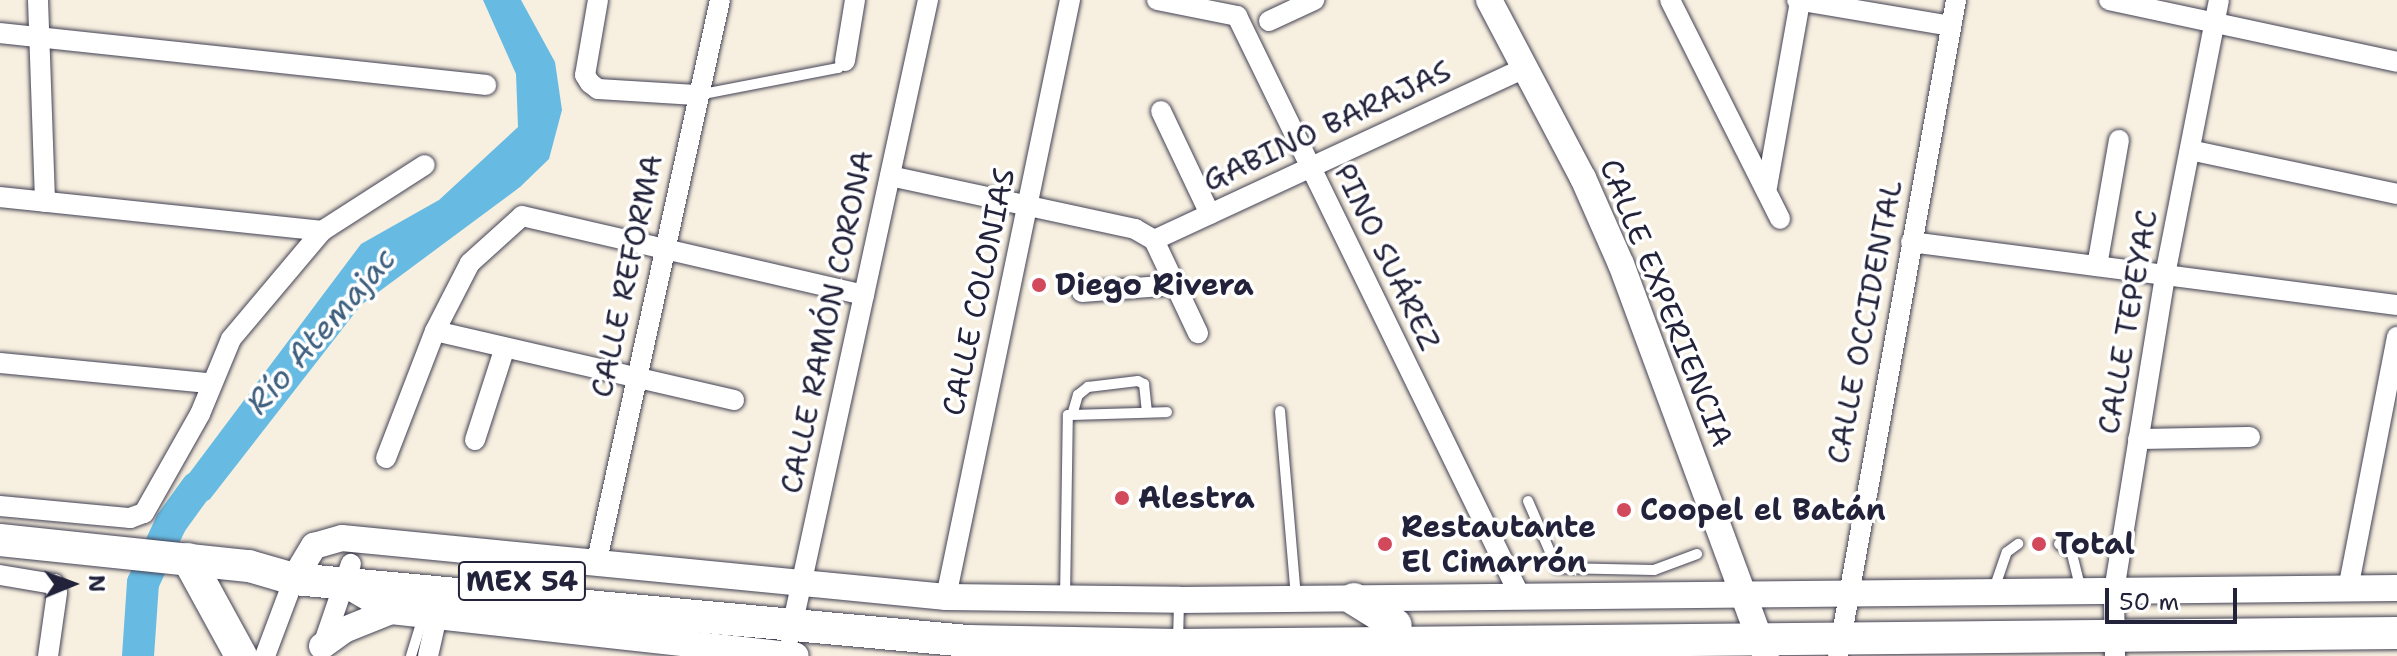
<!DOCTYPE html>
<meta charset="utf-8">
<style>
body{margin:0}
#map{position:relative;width:2397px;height:656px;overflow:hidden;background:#f7efdf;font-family:"Shantell Sans",sans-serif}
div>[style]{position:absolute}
.water>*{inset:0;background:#67bbe3}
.river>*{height:32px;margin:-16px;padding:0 16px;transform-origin:16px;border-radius:16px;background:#67bbe3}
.roads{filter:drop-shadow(0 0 2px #424154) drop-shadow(0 0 2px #424154)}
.service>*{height:10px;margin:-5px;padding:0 5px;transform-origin:5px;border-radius:5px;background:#fff}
.minor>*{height:20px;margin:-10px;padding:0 10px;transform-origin:10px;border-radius:10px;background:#fff}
.tertiary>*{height:26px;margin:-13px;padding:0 13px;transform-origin:13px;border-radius:13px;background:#fff}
.primary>*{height:32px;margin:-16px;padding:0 16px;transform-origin:16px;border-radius:16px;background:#fff}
.dots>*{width:22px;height:22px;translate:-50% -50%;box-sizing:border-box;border:4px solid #fff;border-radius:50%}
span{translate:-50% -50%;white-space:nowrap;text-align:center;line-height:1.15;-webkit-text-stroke:7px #fff;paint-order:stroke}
.shield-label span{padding:2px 6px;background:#fff;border:2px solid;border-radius:6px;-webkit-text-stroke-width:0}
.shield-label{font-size:28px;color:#22223b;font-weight:700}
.street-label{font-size:30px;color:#22223b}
.poi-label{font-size:30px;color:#22223b;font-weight:700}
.left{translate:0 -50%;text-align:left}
.water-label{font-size:32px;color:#3e5f7e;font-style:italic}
.north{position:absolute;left:32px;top:544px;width:80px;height:80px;-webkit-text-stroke:6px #fff;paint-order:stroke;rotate:89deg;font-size:22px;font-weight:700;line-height:32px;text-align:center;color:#22223b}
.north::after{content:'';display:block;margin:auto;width:28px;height:36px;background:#22223b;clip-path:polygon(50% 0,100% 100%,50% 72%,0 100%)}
.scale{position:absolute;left:2105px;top:588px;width:132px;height:36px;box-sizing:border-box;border:4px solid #22223b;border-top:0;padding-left:10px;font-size:24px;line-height:28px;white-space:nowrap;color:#22223b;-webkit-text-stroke:6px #fff;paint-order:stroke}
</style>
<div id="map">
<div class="water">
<i style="clip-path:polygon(483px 0,521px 0,555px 62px,562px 110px,549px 159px,520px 187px,361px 305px,210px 499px,171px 523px,182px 483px,361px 244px,439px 200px,518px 127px,516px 74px)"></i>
</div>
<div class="river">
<i style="left:138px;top:656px;width:73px;rotate:-86.1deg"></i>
<i style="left:143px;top:583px;width:66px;rotate:-65deg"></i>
<i style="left:171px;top:523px;width:44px;rotate:-54.2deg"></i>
</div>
<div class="roads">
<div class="service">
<i style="left:698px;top:95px;width:143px;rotate:-10.9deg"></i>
<i style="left:838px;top:68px;width:10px;rotate:-45deg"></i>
<i style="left:1280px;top:411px;width:187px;rotate:85.1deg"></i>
<i style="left:1073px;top:412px;width:18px;rotate:-74deg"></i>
<i style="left:1078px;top:395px;width:13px;rotate:-39deg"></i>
<i style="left:1088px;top:387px;width:50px;rotate:-6.8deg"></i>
<i style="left:1138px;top:381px;width:7px;rotate:27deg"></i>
<i style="left:1144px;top:384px;width:28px;rotate:84deg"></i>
<i style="left:1528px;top:501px;width:73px;rotate:66.6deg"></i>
<i style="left:1557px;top:568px;width:97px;rotate:1.2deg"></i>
<i style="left:1654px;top:570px;width:46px;rotate:-20.4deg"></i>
<i style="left:2059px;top:544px;width:16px;rotate:38deg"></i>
<i style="left:2072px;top:554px;width:36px;rotate:76deg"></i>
<i style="left:1994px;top:589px;width:39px;rotate:-71deg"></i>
<i style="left:2007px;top:552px;width:14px;rotate:-36deg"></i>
<i style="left:1065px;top:597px;width:182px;rotate:-89.1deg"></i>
<i style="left:1068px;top:415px;width:99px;rotate:-1.7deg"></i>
<i style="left:1178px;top:642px;width:40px;rotate:-88.6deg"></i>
<i style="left:411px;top:656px;width:41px;rotate:-72.9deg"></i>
</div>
<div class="minor">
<i style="left:38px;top:0;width:202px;rotate:88deg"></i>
<i style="left:598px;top:0;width:76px;rotate:99.8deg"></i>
<i style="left:585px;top:75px;width:9px;rotate:58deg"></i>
<i style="left:590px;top:83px;width:10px;rotate:37deg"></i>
<i style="left:598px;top:89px;width:98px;rotate:3.5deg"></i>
<i style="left:1157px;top:0;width:82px;rotate:11.3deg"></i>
<i style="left:1237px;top:16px;width:645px;rotate:63.99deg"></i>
<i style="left:1670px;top:0;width:245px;rotate:63.3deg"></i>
<i style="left:1797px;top:0;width:156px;rotate:9.6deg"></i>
<i style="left:2109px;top:0;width:295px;rotate:12.1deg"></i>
<i style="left:1269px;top:21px;width:50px;rotate:-25deg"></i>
<i style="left:0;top:33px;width:489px;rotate:6.1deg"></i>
<i style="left:845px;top:61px;width:62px;rotate:-80.7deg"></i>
<i style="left:1161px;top:111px;width:114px;rotate:64.6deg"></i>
<i style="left:2190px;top:150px;width:212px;rotate:12deg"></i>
<i style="left:890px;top:176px;width:251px;rotate:12.2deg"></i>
<i style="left:1135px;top:229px;width:22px;rotate:30deg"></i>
<i style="left:1154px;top:240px;width:103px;rotate:64.7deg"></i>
<i style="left:1767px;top:187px;width:189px;rotate:-79.9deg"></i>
<i style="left:0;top:197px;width:324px;rotate:6deg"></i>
<i style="left:1154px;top:240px;width:409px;rotate:-24.9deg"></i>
<i style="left:1911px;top:242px;width:490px;rotate:7.4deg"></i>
<i style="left:2097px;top:266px;width:128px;rotate:-80.1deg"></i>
<i style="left:1082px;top:292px;width:93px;rotate:-4.3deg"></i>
<i style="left:435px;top:331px;width:307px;rotate:13deg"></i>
<i style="left:0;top:363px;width:210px;rotate:5.5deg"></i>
<i style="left:2138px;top:439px;width:112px;rotate:-1deg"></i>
<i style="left:475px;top:440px;width:95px;rotate:-72.1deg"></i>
<i style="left:386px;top:458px;width:136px;rotate:-68.9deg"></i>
<i style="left:435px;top:331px;width:76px;rotate:-62.8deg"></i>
<i style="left:470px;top:263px;width:70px;rotate:-42.1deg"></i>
<i style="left:522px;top:216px;width:351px;rotate:13deg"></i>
<i style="left:0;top:506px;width:131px;rotate:5.3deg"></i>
<i style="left:130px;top:518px;width:15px;rotate:-20deg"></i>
<i style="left:144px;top:513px;width:114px;rotate:-60.5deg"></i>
<i style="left:200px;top:414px;width:81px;rotate:-67.5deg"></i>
<i style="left:231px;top:339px;width:141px;rotate:-49.9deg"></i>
<i style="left:322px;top:231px;width:122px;rotate:-32.7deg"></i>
<i style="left:596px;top:565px;width:578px;rotate:-77.62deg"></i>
<i style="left:0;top:575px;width:55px;rotate:9.5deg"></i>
<i style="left:54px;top:584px;width:9px;rotate:72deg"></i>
<i style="left:57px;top:593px;width:64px;rotate:98.1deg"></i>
<i style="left:2348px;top:589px;width:257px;rotate:-79deg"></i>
<i style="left:946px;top:597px;width:610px;rotate:-78.27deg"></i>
<i style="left:790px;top:636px;width:651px;rotate:-77.76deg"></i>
<i style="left:322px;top:648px;width:89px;rotate:-71deg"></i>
<i style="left:265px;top:656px;width:82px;rotate:-69.4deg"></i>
<i style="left:428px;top:656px;width:41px;rotate:-77.3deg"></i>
<i style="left:1838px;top:656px;width:667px;rotate:-79.8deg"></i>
<i style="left:2115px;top:656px;width:65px;rotate:-90.9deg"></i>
<i style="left:2114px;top:591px;width:320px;rotate:-80.8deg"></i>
<i style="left:2165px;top:275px;width:280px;rotate:-78.9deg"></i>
</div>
<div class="tertiary">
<i style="left:1489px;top:0;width:201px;rotate:62.2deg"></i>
<i style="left:1583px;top:178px;width:94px;rotate:66.2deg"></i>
<i style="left:1621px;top:264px;width:418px;rotate:69.7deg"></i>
<i style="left:294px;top:579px;width:39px;rotate:-59deg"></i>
<i style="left:314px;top:546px;width:29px;rotate:-16deg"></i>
<i style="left:342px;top:538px;width:607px;rotate:5.58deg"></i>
<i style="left:946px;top:597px;width:233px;rotate:0.7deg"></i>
<i style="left:1179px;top:600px;width:1218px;rotate:-0.56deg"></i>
<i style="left:345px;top:584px;width:53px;rotate:30.4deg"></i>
<i style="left:391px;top:611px;width:407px;rotate:6.3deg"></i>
<i style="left:322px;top:646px;width:27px;rotate:-36deg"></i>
<i style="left:344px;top:630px;width:51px;rotate:-22deg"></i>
</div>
<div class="primary">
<i style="left:0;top:540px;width:250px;rotate:6deg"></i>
<i style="left:249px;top:566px;width:47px;rotate:16.1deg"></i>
<i style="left:294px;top:579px;width:677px;rotate:5.26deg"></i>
<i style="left:968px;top:641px;width:210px;rotate:1.1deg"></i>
<i style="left:1178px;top:645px;width:1219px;rotate:-0.56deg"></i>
<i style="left:188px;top:559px;width:111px;rotate:61.3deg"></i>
<i style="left:1354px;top:599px;width:49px;rotate:31.8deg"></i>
</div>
</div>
<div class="dots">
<i style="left:1039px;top:285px;background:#d1495b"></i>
<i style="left:1122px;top:498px;background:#d1495b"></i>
<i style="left:1624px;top:510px;background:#d1495b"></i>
<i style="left:1385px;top:544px;background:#d1495b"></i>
<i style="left:2039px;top:544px;background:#d1495b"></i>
</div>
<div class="shield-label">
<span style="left:522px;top:581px">MEX 54</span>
</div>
<div class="street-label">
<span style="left:1327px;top:126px;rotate:-25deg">GABINO BARAJAS</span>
<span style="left:1387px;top:257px;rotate:64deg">PINO SUÁREZ</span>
<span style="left:627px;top:276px;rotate:-78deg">CALLE REFORMA</span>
<span style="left:979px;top:292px;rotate:-78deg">CALLE COLONIAS</span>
<span style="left:1666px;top:303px;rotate:68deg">CALLE EXPERIENCIA</span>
<span style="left:827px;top:322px;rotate:-78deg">CALLE RAMÓN CORONA</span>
<span style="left:1865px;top:322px;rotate:-79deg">CALLE OCCIDENTAL</span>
<span style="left:2128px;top:322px;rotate:-80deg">CALLE TEPEYAC</span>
</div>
<div class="poi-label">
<span class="left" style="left:1055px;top:285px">Diego Rivera</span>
<span class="left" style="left:1138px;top:498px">Alestra</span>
<span class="left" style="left:1640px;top:510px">Coopel el Batán</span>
<span class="left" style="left:1401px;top:544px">Restautante<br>El Cimarrón</span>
<span class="left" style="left:2055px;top:544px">Total</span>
</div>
<div class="water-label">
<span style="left:321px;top:331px;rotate:-49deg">Río Atemajac</span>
</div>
<div class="north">N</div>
<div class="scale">50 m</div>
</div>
